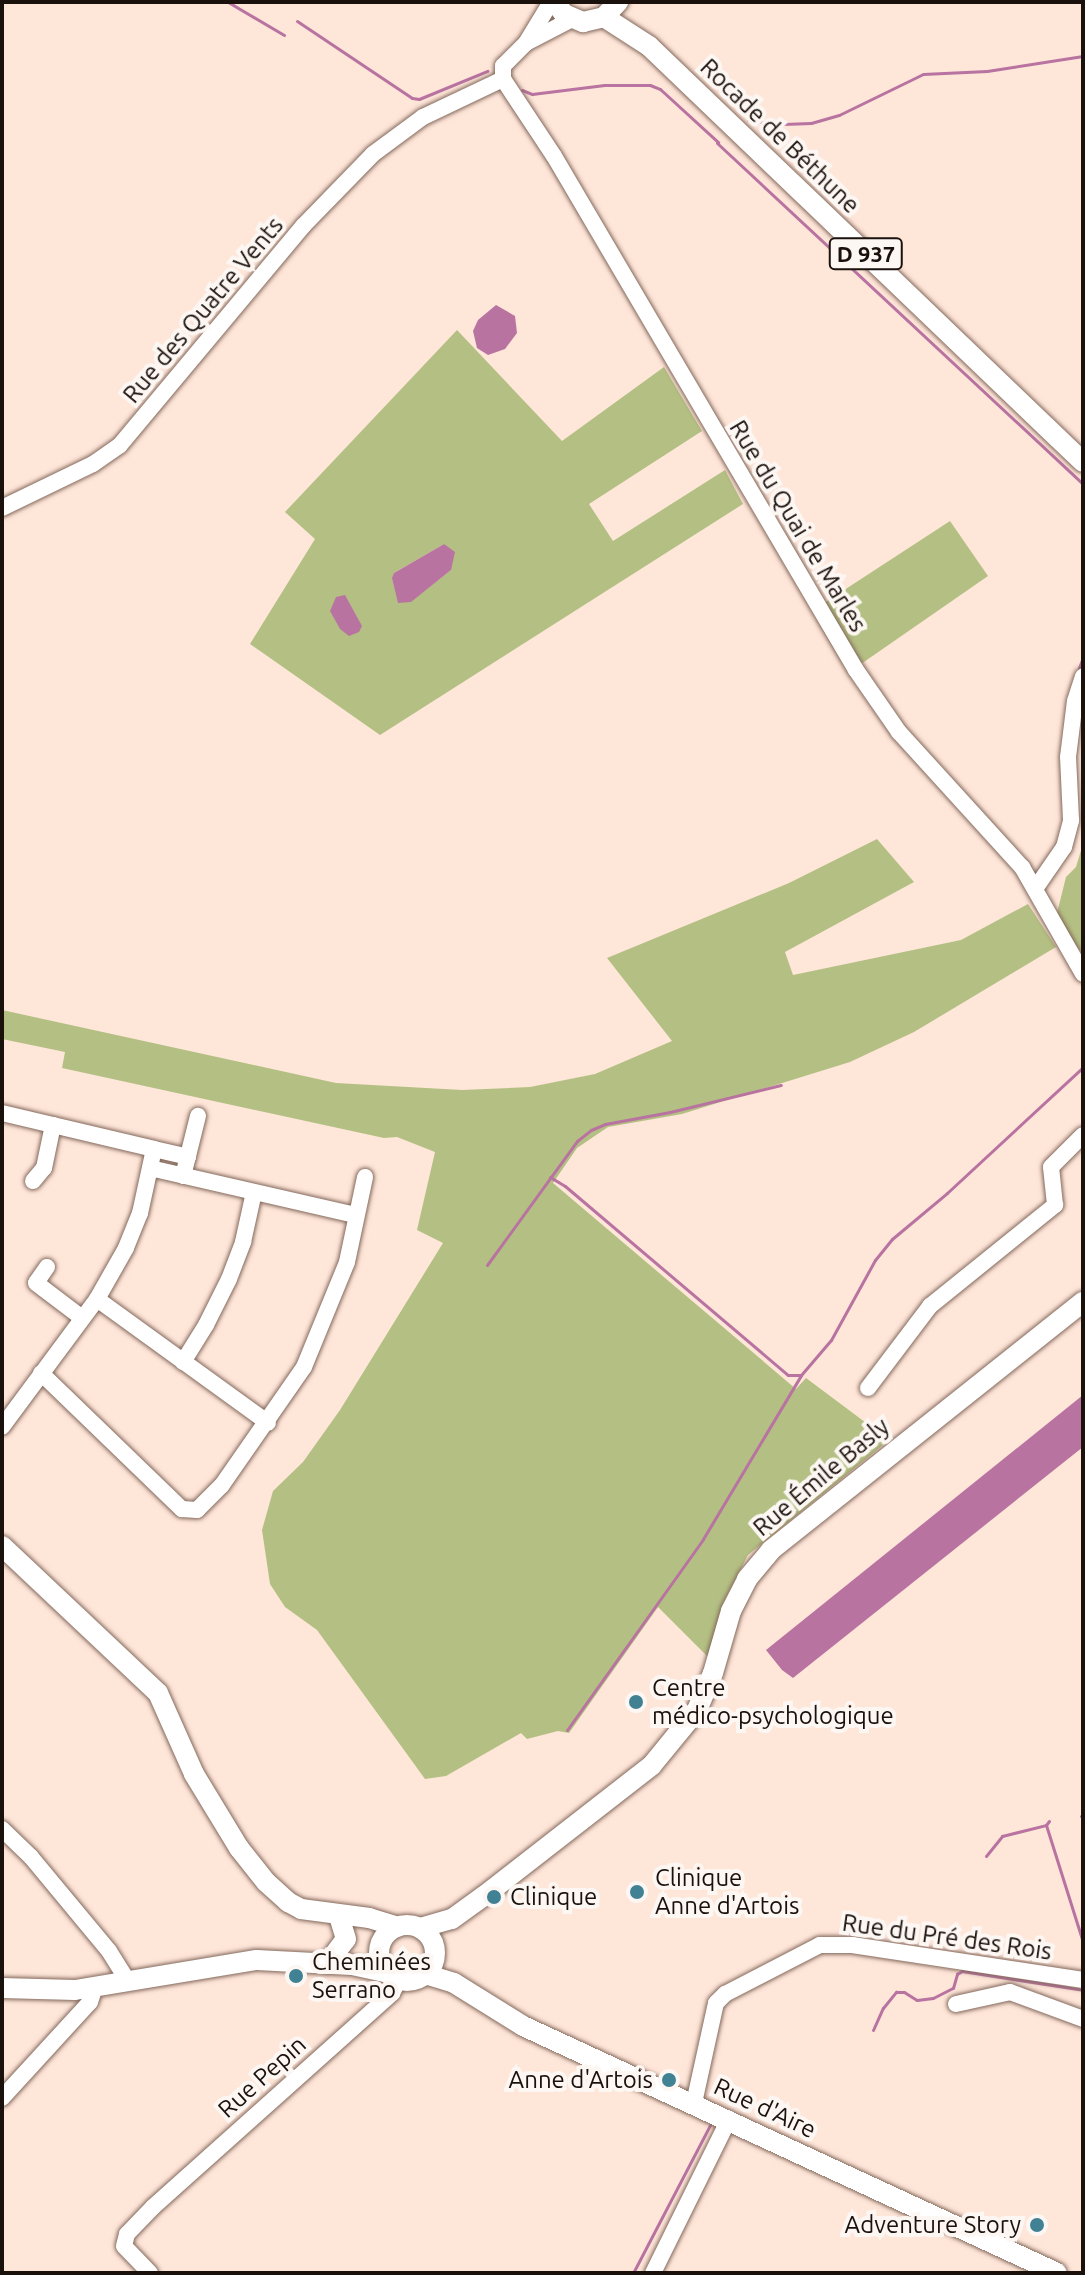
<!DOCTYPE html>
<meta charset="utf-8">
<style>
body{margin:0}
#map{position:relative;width:1085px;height:2275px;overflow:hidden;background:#fee6d9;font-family:Ubuntu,sans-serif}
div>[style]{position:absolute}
.green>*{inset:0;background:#b4c083}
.water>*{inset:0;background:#b873a1}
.stream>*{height:3px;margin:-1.5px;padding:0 1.5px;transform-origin:1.5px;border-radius:1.5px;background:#b873a1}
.roads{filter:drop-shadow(0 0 2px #83685b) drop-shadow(0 0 2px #83685b)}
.minor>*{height:16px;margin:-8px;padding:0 8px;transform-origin:8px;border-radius:8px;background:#fff}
.major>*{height:20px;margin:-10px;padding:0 10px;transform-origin:10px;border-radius:10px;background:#fff}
.major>.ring{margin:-10px;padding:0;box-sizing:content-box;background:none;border:20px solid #fff;border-radius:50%}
.dots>*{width:22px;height:22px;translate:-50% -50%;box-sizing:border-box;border:4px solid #fdf7f4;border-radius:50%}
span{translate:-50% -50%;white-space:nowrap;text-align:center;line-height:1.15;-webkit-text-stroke:8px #fdf7f4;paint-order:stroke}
.shield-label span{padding:2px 6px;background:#fdf7f4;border:2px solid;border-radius:6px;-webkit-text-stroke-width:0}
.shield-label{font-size:22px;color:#1b110c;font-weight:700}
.street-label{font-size:24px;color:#1b110c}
.poi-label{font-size:24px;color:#1b110c}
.left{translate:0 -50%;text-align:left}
.right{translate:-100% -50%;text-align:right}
.frame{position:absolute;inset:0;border:4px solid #1b110c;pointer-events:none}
</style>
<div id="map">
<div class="green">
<i style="clip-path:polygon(evenodd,457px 330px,562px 441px,664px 367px,702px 431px,589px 504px,613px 541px,725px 470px,743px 504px,380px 735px,250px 644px,315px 539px,285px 512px,457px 330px,444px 544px,451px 570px,411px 601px,394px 573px,444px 544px)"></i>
<i style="clip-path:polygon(950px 521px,988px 576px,848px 673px,812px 611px)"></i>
<i style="clip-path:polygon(877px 839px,914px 882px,785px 952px,793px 975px,961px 940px,1028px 904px,1056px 947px,914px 1032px,850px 1062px,682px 1114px,608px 1127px,577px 1148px,553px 1183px,796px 1389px,806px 1378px,889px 1440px,748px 1555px,723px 1603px,708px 1657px,658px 1607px,569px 1733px,558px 1731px,527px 1739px,521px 1733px,446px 1776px,425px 1779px,317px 1630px,285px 1607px,270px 1584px,262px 1530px,273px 1491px,303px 1462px,340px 1410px,443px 1243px,417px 1230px,435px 1152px,397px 1137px,384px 1138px,62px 1068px,65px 1052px,2px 1039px,2px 1010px,336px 1083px,462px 1090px,530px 1087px,595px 1074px,672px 1041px,607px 958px,789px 883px)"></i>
<i style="clip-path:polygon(1083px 844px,1083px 954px,1069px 938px,1057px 913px,1066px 877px,1076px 867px)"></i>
</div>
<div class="water">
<i style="clip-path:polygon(496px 305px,515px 316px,517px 333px,505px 349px,488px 355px,477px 348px,473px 331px,478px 320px)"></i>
<i style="clip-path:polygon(444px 544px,455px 552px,451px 570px,411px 602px,398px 603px,392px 578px,394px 573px)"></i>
<i style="clip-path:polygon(345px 595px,362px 626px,359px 632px,349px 636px,340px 629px,330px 611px,336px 597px)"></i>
<i style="clip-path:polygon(1083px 1395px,1083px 1447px,793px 1678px,782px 1670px,766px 1650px)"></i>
</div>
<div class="stream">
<i style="left:228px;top:2px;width:65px;rotate:30.5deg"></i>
<i style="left:297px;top:21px;width:138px;rotate:33.8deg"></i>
<i style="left:412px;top:98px;width:7px;rotate:8deg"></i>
<i style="left:419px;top:99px;width:74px;rotate:-22.4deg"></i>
<i style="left:522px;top:90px;width:11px;rotate:22deg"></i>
<i style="left:532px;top:94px;width:73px;rotate:-7.1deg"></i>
<i style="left:604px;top:85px;width:46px"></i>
<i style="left:650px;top:85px;width:11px;rotate:22deg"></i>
<i style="left:660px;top:89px;width:79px;rotate:42.4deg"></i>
<i style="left:748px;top:120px;width:35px;rotate:7deg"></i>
<i style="left:783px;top:124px;width:28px;rotate:-2deg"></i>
<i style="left:811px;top:123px;width:29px;rotate:-16deg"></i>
<i style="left:839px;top:115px;width:93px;rotate:-26deg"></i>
<i style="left:923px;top:74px;width:64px;rotate:-2.7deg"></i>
<i style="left:987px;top:71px;width:97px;rotate:-8.9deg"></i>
<i style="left:717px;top:143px;width:500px;rotate:42.97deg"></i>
<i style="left:1079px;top:668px;width:12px;rotate:-70deg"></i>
<i style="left:550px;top:1177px;width:17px;rotate:31deg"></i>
<i style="left:565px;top:1186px;width:292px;rotate:40.3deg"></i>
<i style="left:788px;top:1375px;width:13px"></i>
<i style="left:487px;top:1265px;width:153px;rotate:-54deg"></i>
<i style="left:577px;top:1141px;width:18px;rotate:-38deg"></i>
<i style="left:591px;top:1130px;width:15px;rotate:-23deg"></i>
<i style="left:605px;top:1124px;width:66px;rotate:-10.5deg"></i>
<i style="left:670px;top:1112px;width:114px;rotate:-13.7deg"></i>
<i style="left:567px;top:1730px;width:234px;rotate:-54.5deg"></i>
<i style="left:703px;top:1539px;width:191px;rotate:-59.1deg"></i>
<i style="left:801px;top:1375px;width:46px;rotate:-49.4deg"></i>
<i style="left:831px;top:1340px;width:91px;rotate:-61.2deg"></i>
<i style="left:875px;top:1260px;width:27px;rotate:-51deg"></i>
<i style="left:892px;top:1239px;width:72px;rotate:-39.9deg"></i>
<i style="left:947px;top:1193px;width:185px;rotate:-42.8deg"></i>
<i style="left:1081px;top:1816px;width:2px"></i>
<i style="left:1049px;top:1821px;width:5px;rotate:127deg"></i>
<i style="left:1046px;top:1825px;width:123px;rotate:72.5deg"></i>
<i style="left:986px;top:1856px;width:26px;rotate:-51deg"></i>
<i style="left:1002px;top:1836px;width:45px;rotate:-14deg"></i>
<i style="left:873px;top:2030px;width:24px;rotate:-66deg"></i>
<i style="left:883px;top:2008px;width:21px;rotate:-51deg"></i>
<i style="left:896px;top:1992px;width:8px"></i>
<i style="left:904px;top:1992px;width:15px;rotate:32deg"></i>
<i style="left:917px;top:2000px;width:16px;rotate:-7deg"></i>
<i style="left:933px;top:1998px;width:22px;rotate:-27deg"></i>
<i style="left:953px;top:1988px;width:15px;rotate:-74deg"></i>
<i style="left:957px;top:1974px;width:6px;rotate:-31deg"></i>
<i style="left:962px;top:1971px;width:122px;rotate:8.9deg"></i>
<i style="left:633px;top:2273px;width:167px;rotate:-62.5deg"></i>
</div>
<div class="roads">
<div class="minor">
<i style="left:528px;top:42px;width:50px;rotate:-27.6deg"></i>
<i style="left:503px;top:79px;width:92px;rotate:56.5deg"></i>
<i style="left:554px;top:156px;width:596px;rotate:59.56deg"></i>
<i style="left:856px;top:670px;width:75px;rotate:55.3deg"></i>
<i style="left:899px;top:732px;width:183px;rotate:47.7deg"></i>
<i style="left:1022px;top:867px;width:123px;rotate:60.3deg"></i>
<i style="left:503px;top:79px;width:13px;rotate:-90deg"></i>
<i style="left:503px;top:66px;width:33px;rotate:-45deg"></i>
<i style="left:526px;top:43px;width:48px;rotate:-58.6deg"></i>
<i style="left:2px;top:508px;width:101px;rotate:-25.8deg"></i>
<i style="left:93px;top:464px;width:33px;rotate:-35deg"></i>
<i style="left:120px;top:445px;width:285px;rotate:-50.1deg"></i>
<i style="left:303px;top:226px;width:100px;rotate:-45.8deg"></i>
<i style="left:373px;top:154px;width:62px;rotate:-36.5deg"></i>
<i style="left:423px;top:117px;width:89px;rotate:-25.4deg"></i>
<i style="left:1035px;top:889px;width:51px;rotate:-55.4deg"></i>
<i style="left:1064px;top:847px;width:28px;rotate:-75deg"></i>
<i style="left:1071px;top:820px;width:63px;rotate:-92.7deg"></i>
<i style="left:1068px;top:757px;width:56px;rotate:-82.9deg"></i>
<i style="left:1075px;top:701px;width:26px;rotate:-72deg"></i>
<i style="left:2px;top:1113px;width:156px;rotate:13.3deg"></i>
<i style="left:154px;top:1149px;width:66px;rotate:102.3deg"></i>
<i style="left:140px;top:1213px;width:38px;rotate:112deg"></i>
<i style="left:126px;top:1248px;width:59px;rotate:119.6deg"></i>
<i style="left:97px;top:1299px;width:159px;rotate:126.6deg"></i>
<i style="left:154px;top:1149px;width:35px;rotate:13deg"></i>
<i style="left:150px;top:1168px;width:210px;rotate:12.9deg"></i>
<i style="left:183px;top:1176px;width:62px;rotate:-76deg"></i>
<i style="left:33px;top:1181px;width:17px;rotate:-50deg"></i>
<i style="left:44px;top:1168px;width:44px;rotate:-78.2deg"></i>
<i style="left:47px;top:1267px;width:19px;rotate:125deg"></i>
<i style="left:36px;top:1283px;width:56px;rotate:37.1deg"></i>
<i style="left:97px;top:1299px;width:211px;rotate:35.9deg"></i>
<i style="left:183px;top:1362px;width:44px;rotate:-58.1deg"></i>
<i style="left:206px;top:1325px;width:51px;rotate:-63.4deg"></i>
<i style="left:229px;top:1279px;width:40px;rotate:-69deg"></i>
<i style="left:243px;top:1242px;width:51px;rotate:-77.6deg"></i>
<i style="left:41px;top:1373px;width:196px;rotate:44deg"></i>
<i style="left:182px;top:1509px;width:15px;rotate:4deg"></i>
<i style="left:197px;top:1510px;width:35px;rotate:-45deg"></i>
<i style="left:222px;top:1485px;width:144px;rotate:-55.2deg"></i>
<i style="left:304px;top:1367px;width:113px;rotate:-67.7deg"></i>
<i style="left:347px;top:1262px;width:87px;rotate:-78deg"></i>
<i style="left:868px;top:1388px;width:103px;rotate:-52.9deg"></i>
<i style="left:930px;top:1306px;width:161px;rotate:-38.9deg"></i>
<i style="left:1055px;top:1205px;width:38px;rotate:-96deg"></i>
<i style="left:1051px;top:1167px;width:45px;rotate:-45deg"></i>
<i style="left:2px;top:1829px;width:40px;rotate:44deg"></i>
<i style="left:31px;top:1857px;width:122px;rotate:50.3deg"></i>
<i style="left:109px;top:1951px;width:36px;rotate:58deg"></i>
<i style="left:956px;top:2004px;width:55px;rotate:-12.5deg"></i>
<i style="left:1010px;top:1992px;width:78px;rotate:20.3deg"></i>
<i style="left:2px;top:2098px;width:130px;rotate:-47.5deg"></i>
<i style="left:90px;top:2002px;width:16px;rotate:-72deg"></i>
<i style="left:694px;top:2103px;width:102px;rotate:-77.6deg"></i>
<i style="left:716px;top:2003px;width:13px;rotate:-45deg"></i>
<i style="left:725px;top:1994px;width:107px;rotate:-27.3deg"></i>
<i style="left:820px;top:1945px;width:32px"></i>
<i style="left:852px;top:1945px;width:234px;rotate:8.6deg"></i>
<i style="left:150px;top:2273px;width:37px;rotate:-134deg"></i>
<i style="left:124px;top:2246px;width:12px;rotate:-76deg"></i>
<i style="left:127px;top:2234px;width:37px;rotate:-46deg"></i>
<i style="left:153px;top:2207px;width:321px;rotate:-41.8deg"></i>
<i style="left:392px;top:1993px;width:16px;rotate:-63deg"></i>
<i style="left:653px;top:2273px;width:172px;rotate:-63.7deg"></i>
</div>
<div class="major">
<i style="left:555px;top:2px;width:15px;rotate:53deg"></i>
<i style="left:564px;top:14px;width:21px;rotate:23deg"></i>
<i style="left:583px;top:22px;width:22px;rotate:-13deg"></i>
<i style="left:604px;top:17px;width:21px;rotate:-47deg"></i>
<i style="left:604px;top:17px;width:54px;rotate:32.8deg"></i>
<i style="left:649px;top:46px;width:601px;rotate:43.79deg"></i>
<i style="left:2px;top:1546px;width:214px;rotate:43.3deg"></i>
<i style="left:158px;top:1693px;width:89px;rotate:66deg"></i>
<i style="left:194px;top:1774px;width:87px;rotate:58.7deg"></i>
<i style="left:239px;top:1848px;width:43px;rotate:51.5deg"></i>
<i style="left:266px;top:1882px;width:30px;rotate:42deg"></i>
<i style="left:288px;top:1902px;width:15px;rotate:28deg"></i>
<i style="left:301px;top:1909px;width:69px;rotate:7.5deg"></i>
<i style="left:369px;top:1918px;width:30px;rotate:17deg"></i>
<i class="ring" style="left:379px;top:1925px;width:36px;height:36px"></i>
<i style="left:420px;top:1928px;width:33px;rotate:-16deg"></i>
<i style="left:452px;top:1919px;width:39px;rotate:-36deg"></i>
<i style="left:484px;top:1896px;width:213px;rotate:-37.9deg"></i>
<i style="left:652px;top:1765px;width:71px;rotate:-50.7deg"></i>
<i style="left:697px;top:1710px;width:40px;rotate:-66.6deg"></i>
<i style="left:713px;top:1673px;width:65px;rotate:-73.8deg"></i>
<i style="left:731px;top:1611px;width:36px;rotate:-63deg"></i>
<i style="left:747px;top:1579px;width:38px;rotate:-50deg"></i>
<i style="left:771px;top:1550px;width:399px;rotate:-38.5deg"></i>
<i style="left:327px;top:1964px;width:31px;rotate:-53deg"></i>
<i style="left:346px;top:1939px;width:24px;rotate:-107deg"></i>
<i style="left:425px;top:1974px;width:30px;rotate:17deg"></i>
<i style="left:454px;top:1983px;width:81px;rotate:31.9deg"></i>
<i style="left:523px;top:2026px;width:588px;rotate:24.82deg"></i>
<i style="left:2px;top:1988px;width:73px;rotate:1.6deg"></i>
<i style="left:75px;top:1990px;width:184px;rotate:-9.4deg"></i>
<i style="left:257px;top:1960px;width:95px;rotate:3deg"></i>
<i style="left:352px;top:1965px;width:38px;rotate:12deg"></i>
</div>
</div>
<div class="dots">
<i style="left:636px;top:1702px;background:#418194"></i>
<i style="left:637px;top:1892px;background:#418194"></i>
<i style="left:494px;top:1897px;background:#418194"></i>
<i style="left:296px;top:1976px;background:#418194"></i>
<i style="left:669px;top:2080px;background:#418194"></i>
<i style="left:1037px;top:2225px;background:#418194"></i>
</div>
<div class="shield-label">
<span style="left:866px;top:254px">D 937</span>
</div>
<div class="street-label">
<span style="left:780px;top:136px;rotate:44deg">Rocade de Béthune</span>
<span style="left:203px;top:310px;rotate:-50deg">Rue des Quatre Vents</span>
<span style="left:798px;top:526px;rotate:59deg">Rue du Quai de Marles</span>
<span style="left:821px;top:1477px;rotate:-40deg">Rue Émile Basly</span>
<span style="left:947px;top:1937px;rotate:8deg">Rue du Pré des Rois</span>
<span style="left:262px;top:2077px;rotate:-42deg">Rue Pepin</span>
<span style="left:765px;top:2108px;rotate:25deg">Rue d'Aire</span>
</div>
<div class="poi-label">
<span class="left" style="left:652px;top:1702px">Centre<br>médico-psychologique</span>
<span class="left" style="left:655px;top:1892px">Clinique<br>Anne d'Artois</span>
<span class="left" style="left:510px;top:1897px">Clinique</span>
<span class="left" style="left:312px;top:1976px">Cheminées<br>Serrano</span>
<span class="right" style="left:653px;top:2080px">Anne d'Artois</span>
<span class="right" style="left:1021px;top:2225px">Adventure Story</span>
</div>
<div class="frame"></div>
</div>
